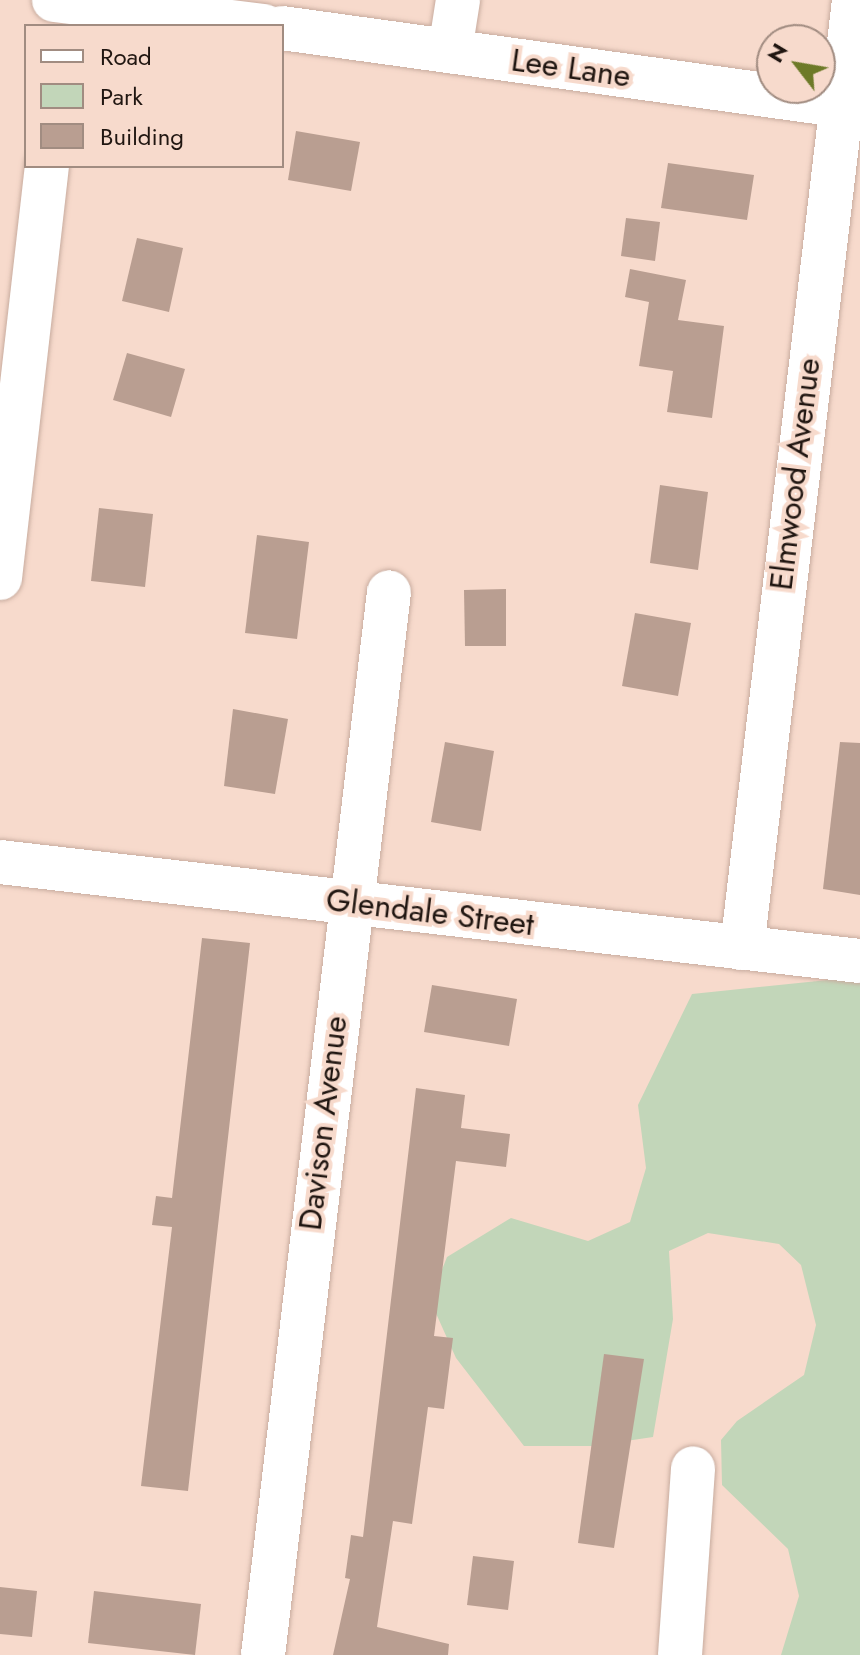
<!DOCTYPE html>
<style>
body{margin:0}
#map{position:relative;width:860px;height:1655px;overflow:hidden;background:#f7dacc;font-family:Jost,sans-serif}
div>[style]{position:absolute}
.green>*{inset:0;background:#c2d6b9}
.building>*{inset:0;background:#b99e91}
.roads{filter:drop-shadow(0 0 2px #c8ac9f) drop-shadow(0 0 2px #c8ac9f)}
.minor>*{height:44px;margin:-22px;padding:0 22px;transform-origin:22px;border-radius:22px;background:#fff}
span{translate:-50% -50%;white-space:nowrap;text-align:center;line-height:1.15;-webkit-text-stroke:8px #f7dacc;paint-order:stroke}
.street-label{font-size:32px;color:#201611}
.legend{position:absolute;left:24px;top:24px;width:260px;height:144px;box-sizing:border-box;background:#f7dacc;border:2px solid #a18c81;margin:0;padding:10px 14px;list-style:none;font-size:24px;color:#201611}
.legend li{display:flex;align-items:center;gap:16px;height:40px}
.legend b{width:40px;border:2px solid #a18c81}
.north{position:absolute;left:756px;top:24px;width:80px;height:80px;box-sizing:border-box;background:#f7dacc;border:2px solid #a18c81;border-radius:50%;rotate:301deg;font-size:22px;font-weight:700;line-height:32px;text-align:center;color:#201611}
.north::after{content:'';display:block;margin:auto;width:28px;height:36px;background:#6d7a28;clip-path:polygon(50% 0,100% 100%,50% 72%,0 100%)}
</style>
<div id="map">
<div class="green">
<i style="clip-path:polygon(847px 978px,860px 980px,860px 1655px,781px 1655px,799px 1596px,788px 1549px,722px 1485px,721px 1440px,737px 1421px,804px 1375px,816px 1325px,801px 1265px,779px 1244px,708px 1233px,669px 1251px,673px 1319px,653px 1437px,592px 1446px,524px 1446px,456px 1358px,430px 1300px,447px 1257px,511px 1218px,588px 1241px,630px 1222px,646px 1168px,638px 1105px,692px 994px)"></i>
</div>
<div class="building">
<i style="clip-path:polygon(296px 131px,360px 142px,351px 191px,288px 180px)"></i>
<i style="clip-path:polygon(668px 163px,754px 175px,747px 220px,661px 208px)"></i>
<i style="clip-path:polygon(626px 218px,660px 222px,655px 261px,621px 256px)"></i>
<i style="clip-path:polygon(137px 238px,183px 248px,169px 312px,122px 301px)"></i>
<i style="clip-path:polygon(630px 269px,686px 280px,678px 320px,724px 326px,712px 418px,667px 412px,673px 371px,639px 366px,649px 302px,625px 297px)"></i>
<i style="clip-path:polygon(127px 353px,185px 369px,171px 417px,113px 400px)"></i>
<i style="clip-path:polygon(660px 485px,708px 492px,698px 570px,650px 563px)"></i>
<i style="clip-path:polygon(99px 508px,153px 514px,145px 587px,91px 581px)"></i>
<i style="clip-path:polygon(257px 535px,309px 542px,297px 639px,245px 633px)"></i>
<i style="clip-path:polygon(506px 589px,506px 646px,465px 646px,464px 590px)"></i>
<i style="clip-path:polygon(635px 613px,691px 623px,678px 696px,622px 686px)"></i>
<i style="clip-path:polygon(233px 709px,288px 719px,275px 794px,224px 786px)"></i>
<i style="clip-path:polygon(445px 742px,494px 751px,481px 831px,431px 822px)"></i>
<i style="clip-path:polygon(840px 742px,860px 743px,860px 895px,823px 889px)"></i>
<i style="clip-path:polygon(202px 938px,250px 943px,188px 1491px,141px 1486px,172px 1227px,152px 1225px,156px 1196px,172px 1198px)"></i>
<i style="clip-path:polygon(432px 985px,517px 999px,509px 1046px,424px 1032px)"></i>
<i style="clip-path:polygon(416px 1088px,465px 1095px,461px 1128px,510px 1134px,506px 1167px,456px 1161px,434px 1336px,453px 1338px,444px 1409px,428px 1407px,412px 1524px,393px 1521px,377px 1627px,449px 1644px,448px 1655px,333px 1655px,350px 1579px,345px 1578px,351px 1535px,363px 1537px)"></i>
<i style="clip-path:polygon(604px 1354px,644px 1359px,614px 1548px,578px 1543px)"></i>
<i style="clip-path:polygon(473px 1556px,514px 1561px,508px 1610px,467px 1605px)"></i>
<i style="clip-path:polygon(0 1587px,37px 1591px,32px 1637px,0 1634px)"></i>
<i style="clip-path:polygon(94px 1591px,201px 1604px,195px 1655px,88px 1643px)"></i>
</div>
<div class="roads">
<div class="minor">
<i style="left:54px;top:0;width:212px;rotate:7.1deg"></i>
<i style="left:282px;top:28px;width:584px;rotate:7.88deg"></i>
<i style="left:450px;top:51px;width:52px;rotate:-81.1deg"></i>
<i style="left:0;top:578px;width:415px;rotate:-83.5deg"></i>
<i style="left:0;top:862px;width:866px;rotate:6.57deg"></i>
<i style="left:742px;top:948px;width:955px;rotate:-83.26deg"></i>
<i style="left:263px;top:1655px;width:1070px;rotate:-83.24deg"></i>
<i style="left:680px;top:1655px;width:187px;rotate:-86deg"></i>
</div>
</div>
<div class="street-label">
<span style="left:571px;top:68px;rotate:8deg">Lee Lane</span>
<span style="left:795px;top:474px;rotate:-83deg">Elmwood Avenue</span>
<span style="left:430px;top:912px;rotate:7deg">Glendale Street</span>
<span style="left:323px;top:1123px;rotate:-83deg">Davison Avenue</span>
</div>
<ul class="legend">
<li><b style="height:10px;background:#fff"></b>Road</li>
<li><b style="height:22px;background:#c2d6b9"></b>Park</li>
<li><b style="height:22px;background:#b99e91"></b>Building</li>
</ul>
<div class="north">N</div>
</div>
